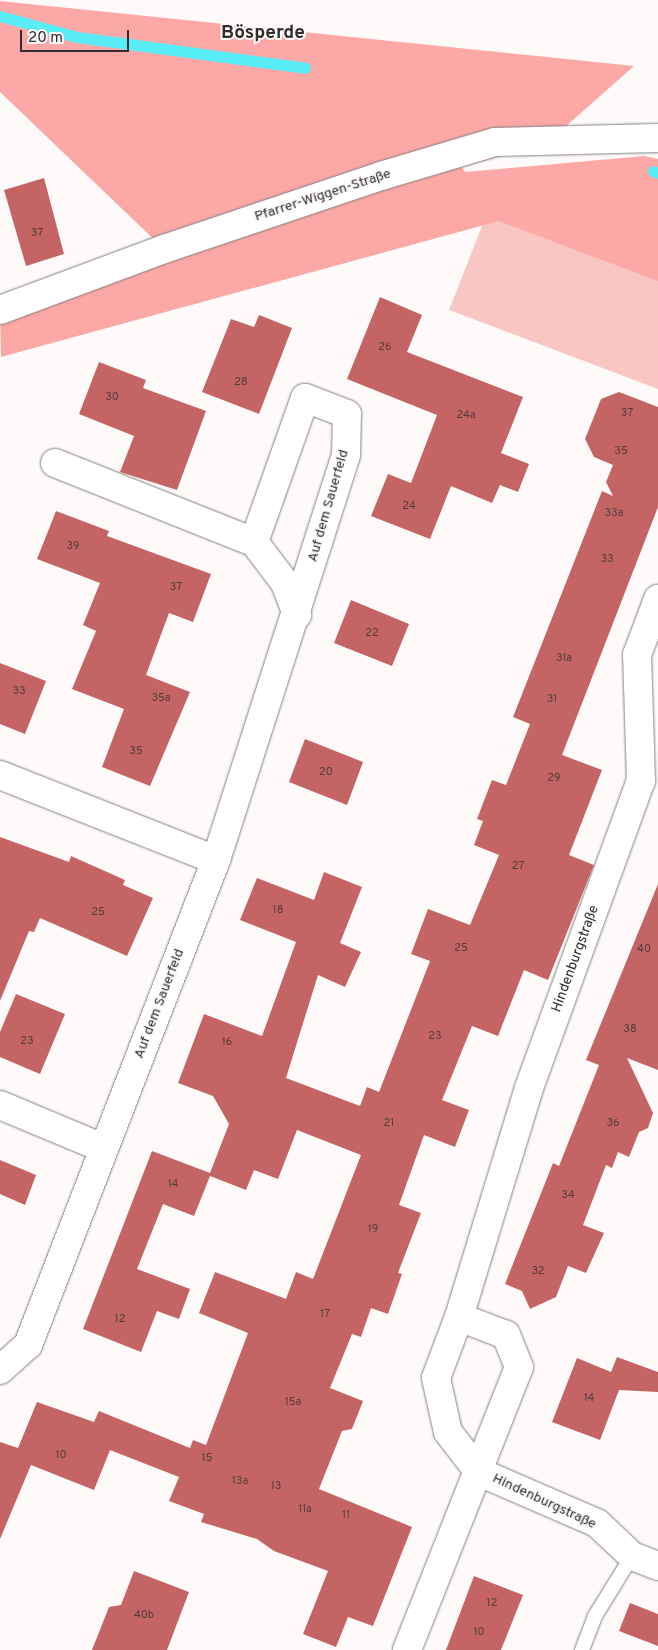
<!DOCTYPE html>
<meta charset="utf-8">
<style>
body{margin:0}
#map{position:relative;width:658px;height:1650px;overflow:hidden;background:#fdfaf9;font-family:Overpass,sans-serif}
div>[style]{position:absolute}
.green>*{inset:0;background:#fac6c4}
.forest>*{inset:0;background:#fca8a7}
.stream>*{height:11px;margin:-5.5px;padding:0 5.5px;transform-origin:5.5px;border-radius:5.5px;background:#59edf7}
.building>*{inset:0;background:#c56465}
.roads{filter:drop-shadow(0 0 1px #858181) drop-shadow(0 0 1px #858181)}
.lane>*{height:14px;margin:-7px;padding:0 7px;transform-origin:7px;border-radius:7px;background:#fff}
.street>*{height:28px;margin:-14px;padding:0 14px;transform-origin:14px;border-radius:14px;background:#fff}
span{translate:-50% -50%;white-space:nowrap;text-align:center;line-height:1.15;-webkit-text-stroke:4px #fdfaf9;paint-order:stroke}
.number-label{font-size:11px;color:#543c3c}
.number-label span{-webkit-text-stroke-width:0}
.street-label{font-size:14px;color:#2f2e2e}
.district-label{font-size:19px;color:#2f2e2e;font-weight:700}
.scale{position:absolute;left:20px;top:30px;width:109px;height:22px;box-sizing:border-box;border:2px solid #2f2e2e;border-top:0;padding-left:6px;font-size:15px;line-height:18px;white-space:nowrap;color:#2f2e2e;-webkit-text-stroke:4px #fdfaf9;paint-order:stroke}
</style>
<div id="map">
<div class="green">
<i style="clip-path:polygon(501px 178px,658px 239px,658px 389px,449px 310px)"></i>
</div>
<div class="forest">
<i style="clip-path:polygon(0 1px,634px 66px,547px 143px,462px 167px,465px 172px,644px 156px,658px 159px,658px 281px,499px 221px,1px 357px,0 310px,164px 249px,0 92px)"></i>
</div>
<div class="stream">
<i style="left:0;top:16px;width:80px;rotate:15.3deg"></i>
<i style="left:77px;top:37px;width:230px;rotate:7.7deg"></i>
<i style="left:653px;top:171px;width:5px;rotate:22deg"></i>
</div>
<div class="building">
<i style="clip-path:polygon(44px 178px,64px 254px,26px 266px,4px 190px)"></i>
<i style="clip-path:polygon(380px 297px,422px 315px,407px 352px,523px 397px,501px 453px,529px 464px,518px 492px,500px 485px,492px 503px,451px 486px,430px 539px,371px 516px,388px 474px,411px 483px,437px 415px,347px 379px)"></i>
<i style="clip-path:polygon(259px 315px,292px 328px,259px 414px,202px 392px,231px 319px,254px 327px)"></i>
<i style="clip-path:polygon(99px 362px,146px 380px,143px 388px,206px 411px,177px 490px,120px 472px,134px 436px,79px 414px)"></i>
<i style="clip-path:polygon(619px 392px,658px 407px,658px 507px,562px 755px,602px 770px,569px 855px,594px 865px,548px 980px,524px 970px,498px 1036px,472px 1026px,442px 1100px,469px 1110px,455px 1147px,424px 1135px,399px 1205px,421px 1213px,398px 1273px,402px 1274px,388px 1314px,371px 1308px,361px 1337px,352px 1334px,330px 1388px,363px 1401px,352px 1429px,342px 1431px,319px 1489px,412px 1527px,373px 1626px,348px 1617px,336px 1647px,303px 1634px,328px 1571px,274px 1551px,257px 1539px,201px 1522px,204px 1514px,169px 1501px,179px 1477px,110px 1450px,94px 1490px,31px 1465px,0 1539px,0 1442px,18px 1448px,37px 1402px,94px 1422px,99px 1411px,190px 1448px,193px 1440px,206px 1445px,248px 1333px,199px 1313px,215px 1272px,286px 1299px,296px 1272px,313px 1279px,361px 1155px,297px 1130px,278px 1179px,254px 1170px,246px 1190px,210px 1176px,194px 1216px,163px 1204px,137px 1269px,190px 1289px,179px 1319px,157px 1311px,141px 1352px,83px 1329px,152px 1151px,210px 1173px,229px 1124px,213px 1096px,178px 1083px,204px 1014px,262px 1036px,296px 942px,240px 920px,257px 878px,314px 900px,324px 872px,362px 887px,340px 943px,361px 952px,345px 987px,318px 975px,286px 1078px,360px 1106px,367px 1087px,379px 1092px,430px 961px,411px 954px,428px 909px,470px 925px,499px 855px,474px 845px,483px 821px,477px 819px,492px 780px,506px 785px,530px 724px,513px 717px,602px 491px,613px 496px,606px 482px,613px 465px,594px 457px,585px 439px,601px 399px)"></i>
<i style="clip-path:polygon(56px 511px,109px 531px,107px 536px,211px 574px,193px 622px,169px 613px,146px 675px,190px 692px,150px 786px,102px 767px,124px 709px,72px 689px,96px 631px,83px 625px,100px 583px,37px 559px)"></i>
<i style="clip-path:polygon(351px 600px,409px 624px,392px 666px,334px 643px)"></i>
<i style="clip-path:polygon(0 663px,46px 681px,25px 734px,0 724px)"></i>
<i style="clip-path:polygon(305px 739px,363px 762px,347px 805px,289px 782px)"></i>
<i style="clip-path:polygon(0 837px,69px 862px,71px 856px,125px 880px,123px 885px,153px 898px,127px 956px,40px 918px,34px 932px,29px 931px,0 1001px)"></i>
<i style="clip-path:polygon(658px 884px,658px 1070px,627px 1058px,653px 1113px,648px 1128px,639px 1132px,629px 1157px,618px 1152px,612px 1168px,606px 1165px,583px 1225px,604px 1233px,586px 1273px,568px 1266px,556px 1297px,530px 1309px,522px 1291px,505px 1284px,553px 1163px,559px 1166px,599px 1065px,586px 1060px)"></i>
<i style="clip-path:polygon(16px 994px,65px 1014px,40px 1074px,0 1057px,0 1032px)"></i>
<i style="clip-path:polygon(0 1160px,36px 1175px,25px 1205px,0 1194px)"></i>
<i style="clip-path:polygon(617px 1357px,658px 1372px,658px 1392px,619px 1390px,600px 1440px,552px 1422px,577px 1358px,611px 1372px)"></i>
<i style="clip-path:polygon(134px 1571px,189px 1592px,167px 1650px,92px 1650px,109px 1607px,121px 1605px)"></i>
<i style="clip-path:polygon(474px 1576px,523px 1595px,501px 1650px,446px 1650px)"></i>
<i style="clip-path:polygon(630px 1603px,658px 1614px,658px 1646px,619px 1631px)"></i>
</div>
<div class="roads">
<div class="lane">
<i style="left:582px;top:1650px;width:36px;rotate:-69deg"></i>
<i style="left:595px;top:1616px;width:70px;rotate:-58.3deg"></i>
</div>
<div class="street">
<i style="left:0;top:310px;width:175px;rotate:-20.4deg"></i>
<i style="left:164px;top:249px;width:229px;rotate:-18.6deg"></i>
<i style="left:381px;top:176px;width:119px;rotate:-16.6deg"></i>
<i style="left:495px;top:142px;width:163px;rotate:-1.4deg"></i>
<i style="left:55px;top:463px;width:214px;rotate:21.7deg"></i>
<i style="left:254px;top:542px;width:51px;rotate:52.9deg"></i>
<i style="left:285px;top:583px;width:34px;rotate:69deg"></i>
<i style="left:0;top:775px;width:232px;rotate:21.5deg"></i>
<i style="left:0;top:1105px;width:112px;rotate:22.7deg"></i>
<i style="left:459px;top:1317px;width:65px;rotate:110.7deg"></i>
<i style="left:436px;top:1378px;width:55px;rotate:77.5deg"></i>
<i style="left:448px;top:1432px;width:51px;rotate:52.2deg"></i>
<i style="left:479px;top:1472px;width:129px;rotate:23.4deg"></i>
<i style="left:597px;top:1523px;width:48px;rotate:43.3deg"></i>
<i style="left:632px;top:1556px;width:28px;rotate:21deg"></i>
<i style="left:0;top:1370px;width:38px;rotate:-42deg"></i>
<i style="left:28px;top:1345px;width:520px;rotate:-68.81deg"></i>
<i style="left:216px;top:860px;width:426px;rotate:-72.2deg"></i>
<i style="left:346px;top:454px;width:40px;rotate:-88.6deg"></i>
<i style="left:347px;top:414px;width:45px;rotate:-159.1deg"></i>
<i style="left:305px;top:398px;width:153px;rotate:109.5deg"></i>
<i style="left:407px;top:1650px;width:304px;rotate:-68.4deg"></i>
<i style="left:519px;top:1367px;width:35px;rotate:-112deg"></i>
<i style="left:506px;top:1335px;width:50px;rotate:-159deg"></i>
<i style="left:459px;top:1317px;width:239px;rotate:-73deg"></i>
<i style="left:529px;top:1088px;width:327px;rotate:-70deg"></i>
<i style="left:641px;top:781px;width:126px;rotate:-91.8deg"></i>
<i style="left:637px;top:655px;width:60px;rotate:-69.4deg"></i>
</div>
</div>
<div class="number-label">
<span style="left:37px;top:233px">37</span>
<span style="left:385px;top:347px">26</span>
<span style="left:241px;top:382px">28</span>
<span style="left:112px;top:397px">30</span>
<span style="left:627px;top:413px">37</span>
<span style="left:466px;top:415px">24a</span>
<span style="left:621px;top:451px">35</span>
<span style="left:409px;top:506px">24</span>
<span style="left:614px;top:513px">33a</span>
<span style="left:73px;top:546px">39</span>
<span style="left:607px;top:559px">33</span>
<span style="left:176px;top:587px">37</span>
<span style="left:372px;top:633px">22</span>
<span style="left:564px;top:658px">31a</span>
<span style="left:19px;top:691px">33</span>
<span style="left:161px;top:698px">35a</span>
<span style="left:552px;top:699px">31</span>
<span style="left:136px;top:751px">35</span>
<span style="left:326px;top:772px">20</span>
<span style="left:554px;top:778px">29</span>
<span style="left:518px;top:866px">27</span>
<span style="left:278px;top:910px">18</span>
<span style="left:98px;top:912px">25</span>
<span style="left:461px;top:948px">25</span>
<span style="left:644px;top:949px">40</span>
<span style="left:630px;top:1029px">38</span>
<span style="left:435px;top:1036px">23</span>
<span style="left:27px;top:1041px">23</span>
<span style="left:227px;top:1042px">16</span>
<span style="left:389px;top:1123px">21</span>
<span style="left:613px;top:1123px">36</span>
<span style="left:173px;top:1184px">14</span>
<span style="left:568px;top:1195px">34</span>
<span style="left:373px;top:1229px">19</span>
<span style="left:538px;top:1271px">32</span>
<span style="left:325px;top:1314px">17</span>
<span style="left:120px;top:1319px">12</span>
<span style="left:589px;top:1398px">14</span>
<span style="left:293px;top:1402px">15a</span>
<span style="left:61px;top:1455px">10</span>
<span style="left:207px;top:1458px">15</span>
<span style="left:240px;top:1481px">13a</span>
<span style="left:276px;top:1486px">13</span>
<span style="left:305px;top:1509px">11a</span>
<span style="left:346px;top:1515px">11</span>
<span style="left:492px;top:1603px">12</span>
<span style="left:144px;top:1615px">40b</span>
<span style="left:479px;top:1632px">10</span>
</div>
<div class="street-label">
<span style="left:323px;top:196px;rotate:-18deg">Pfarrer-Wiggen-Straße</span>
<span style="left:329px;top:506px;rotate:-74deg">Auf dem Sauerfeld</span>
<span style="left:576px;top:959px;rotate:-70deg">Hindenburgstraße</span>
<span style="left:160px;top:1004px;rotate:-69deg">Auf dem Sauerfeld</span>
<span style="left:544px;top:1502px;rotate:25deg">Hindenburgstraße</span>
</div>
<div class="district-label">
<span style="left:263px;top:34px">Bösperde</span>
</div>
<div class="scale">20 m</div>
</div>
